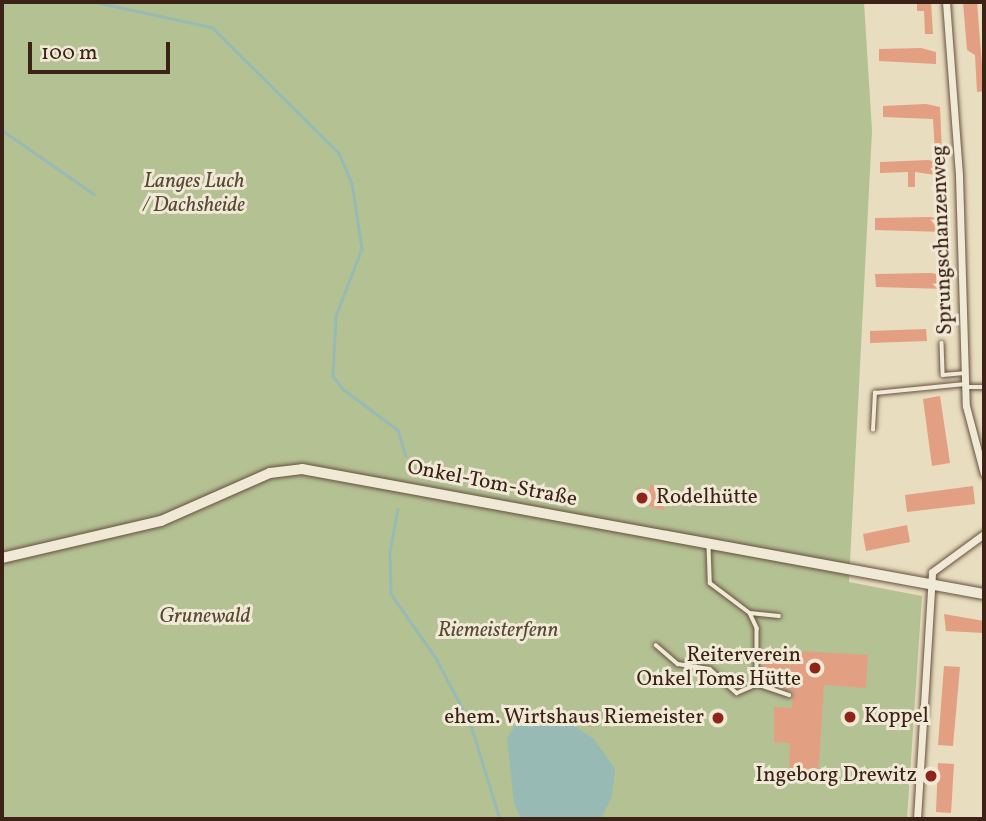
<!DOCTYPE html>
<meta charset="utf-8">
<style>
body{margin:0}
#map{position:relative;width:986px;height:821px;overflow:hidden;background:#e8ddbe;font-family:Vollkorn,serif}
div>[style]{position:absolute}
.green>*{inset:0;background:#b4c193}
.water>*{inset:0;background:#97bbb4}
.stream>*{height:2.5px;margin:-1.25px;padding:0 1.25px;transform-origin:1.25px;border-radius:1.25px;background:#97bbb4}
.building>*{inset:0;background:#e29f82}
.roads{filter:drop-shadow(0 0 2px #665040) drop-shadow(0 0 2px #665040)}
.service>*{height:3.5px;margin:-1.75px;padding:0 1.75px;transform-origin:1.75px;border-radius:1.75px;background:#f0e9d5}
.minor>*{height:7px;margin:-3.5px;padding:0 3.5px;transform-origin:3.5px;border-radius:3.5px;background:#f0e9d5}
.secondary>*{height:10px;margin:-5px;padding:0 5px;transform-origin:5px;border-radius:5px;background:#f0e9d5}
.dots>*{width:19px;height:19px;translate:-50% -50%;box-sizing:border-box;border:4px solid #f0e9d5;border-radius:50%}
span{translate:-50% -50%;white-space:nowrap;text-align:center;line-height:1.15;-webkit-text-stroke:6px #f0e9d5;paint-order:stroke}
.park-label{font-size:21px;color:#594935;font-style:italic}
.street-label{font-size:21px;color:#3b2116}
.poi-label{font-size:21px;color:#3b2116}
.left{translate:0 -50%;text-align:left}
.right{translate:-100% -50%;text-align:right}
.frame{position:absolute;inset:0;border:4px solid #3b2116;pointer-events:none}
.scale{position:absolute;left:28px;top:42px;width:142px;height:32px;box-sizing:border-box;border:4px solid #3b2116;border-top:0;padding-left:9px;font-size:21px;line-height:24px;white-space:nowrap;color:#3b2116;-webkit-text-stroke:5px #f0e9d5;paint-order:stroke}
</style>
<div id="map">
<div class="green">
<i style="clip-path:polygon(2px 2px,864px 2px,872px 131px,849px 582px,922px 596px,907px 819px,2px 819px)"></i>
</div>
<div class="water">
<i style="clip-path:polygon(530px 718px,566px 720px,594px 739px,615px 769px,612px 796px,601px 819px,521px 818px,514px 804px,507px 738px,516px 724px)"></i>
</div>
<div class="stream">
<i style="left:95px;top:2px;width:120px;rotate:12.1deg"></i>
<i style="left:212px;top:27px;width:179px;rotate:44.8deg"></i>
<i style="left:339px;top:153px;width:33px;rotate:67deg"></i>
<i style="left:352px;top:183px;width:67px;rotate:81.4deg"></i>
<i style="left:362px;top:249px;width:72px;rotate:111.2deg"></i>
<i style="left:336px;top:316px;width:60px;rotate:92.9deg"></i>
<i style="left:333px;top:376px;width:16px;rotate:52deg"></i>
<i style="left:343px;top:389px;width:69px;rotate:36.7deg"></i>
<i style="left:398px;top:430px;width:27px;rotate:73deg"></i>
<i style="left:2px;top:130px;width:112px;rotate:34.8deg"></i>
<i style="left:398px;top:509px;width:44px;rotate:100.5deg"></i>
<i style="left:390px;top:552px;width:42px;rotate:88.6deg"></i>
<i style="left:391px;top:594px;width:78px;rotate:54.9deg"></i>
<i style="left:436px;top:658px;width:76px;rotate:62.4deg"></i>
<i style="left:471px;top:725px;width:98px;rotate:72.9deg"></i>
</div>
<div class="building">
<i style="clip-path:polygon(917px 2px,931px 2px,933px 34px,925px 34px,924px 11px,917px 11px)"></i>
<i style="clip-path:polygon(963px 2px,977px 2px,984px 91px,977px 92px,975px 55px,967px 50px)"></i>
<i style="clip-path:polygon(921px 48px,936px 52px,936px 64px,879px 61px,879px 49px)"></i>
<i style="clip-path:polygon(926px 104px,940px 107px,942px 153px,935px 153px,933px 119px,883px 117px,883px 106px)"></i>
<i style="clip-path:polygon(929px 160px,943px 164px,943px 176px,915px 172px,915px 187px,908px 187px,908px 172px,880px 173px,880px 162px)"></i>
<i style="clip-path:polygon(931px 217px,945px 221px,945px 232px,875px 230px,875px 218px)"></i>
<i style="clip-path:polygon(932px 273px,946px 277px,947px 289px,876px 287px,875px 274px)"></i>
<i style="clip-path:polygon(926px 329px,927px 341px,870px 343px,870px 331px)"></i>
<i style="clip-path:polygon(940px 396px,950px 463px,932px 466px,923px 399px)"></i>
<i style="clip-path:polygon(651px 484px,667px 495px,664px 510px,634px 502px,637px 487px,649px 490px)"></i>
<i style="clip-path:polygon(973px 486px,975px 504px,907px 512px,905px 495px)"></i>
<i style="clip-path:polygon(907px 525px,910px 542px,866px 551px,863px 534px)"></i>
<i style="clip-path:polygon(944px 614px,984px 621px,984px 633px,946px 631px)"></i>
<i style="clip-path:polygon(764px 649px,868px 655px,866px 688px,824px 685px,818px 777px,789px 775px,790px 743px,774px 742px,774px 707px,792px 708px,793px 691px,784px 689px,785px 682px,762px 680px)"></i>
<i style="clip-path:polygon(944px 666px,960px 667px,953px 746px,938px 745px)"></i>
<i style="clip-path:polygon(938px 763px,954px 764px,951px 813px,936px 812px)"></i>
</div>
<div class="roads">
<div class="service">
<i style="left:942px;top:343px;width:32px;rotate:88deg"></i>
<i style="left:943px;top:375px;width:21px;rotate:-5deg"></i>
<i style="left:967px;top:387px;width:17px"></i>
<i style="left:873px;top:430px;width:37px;rotate:-87deg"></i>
<i style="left:875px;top:393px;width:90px;rotate:-5.7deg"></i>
<i style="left:709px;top:546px;width:37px;rotate:88deg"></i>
<i style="left:710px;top:583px;width:50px;rotate:36.9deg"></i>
<i style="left:750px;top:613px;width:17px;rotate:65deg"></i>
<i style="left:757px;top:628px;width:56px;rotate:90deg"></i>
<i style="left:757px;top:684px;width:34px;rotate:19deg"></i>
<i style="left:750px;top:613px;width:29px;rotate:6deg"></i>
<i style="left:656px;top:645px;width:29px;rotate:41deg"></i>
<i style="left:678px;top:664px;width:32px;rotate:9deg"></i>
<i style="left:710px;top:669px;width:36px;rotate:42deg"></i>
<i style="left:737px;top:693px;width:22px;rotate:-24deg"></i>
</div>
<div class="minor">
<i style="left:946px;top:2px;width:174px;rotate:85.7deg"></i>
<i style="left:959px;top:176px;width:230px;rotate:88.3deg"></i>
<i style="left:966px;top:406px;width:70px;rotate:75.2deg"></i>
<i style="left:917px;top:819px;width:247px;rotate:-86.5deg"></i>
<i style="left:932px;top:572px;width:64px;rotate:-36.2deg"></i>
</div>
<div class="secondary">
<i style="left:2px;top:558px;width:163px;rotate:-13.1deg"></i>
<i style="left:161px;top:521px;width:119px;rotate:-23.8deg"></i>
<i style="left:270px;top:473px;width:32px;rotate:-7deg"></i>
<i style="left:302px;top:469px;width:693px;rotate:10.39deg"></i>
</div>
</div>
<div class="dots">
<i style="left:642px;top:498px;background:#8f2418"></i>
<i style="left:815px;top:668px;background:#8f2418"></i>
<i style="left:850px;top:717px;background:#8f2418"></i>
<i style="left:718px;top:718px;background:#8f2418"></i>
<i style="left:931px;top:776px;background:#8f2418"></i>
</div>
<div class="park-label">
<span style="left:194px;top:194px">Langes Luch<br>/ Dachsheide</span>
<span style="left:205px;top:617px">Grunewald</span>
<span style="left:498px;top:631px">Riemeisterfenn</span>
</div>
<div class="street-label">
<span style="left:943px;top:240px;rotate:-92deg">Sprungschanzenweg</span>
<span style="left:492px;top:484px;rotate:11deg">Onkel-Tom-Straße</span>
</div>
<div class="poi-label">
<span class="left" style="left:656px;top:498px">Rodelhütte</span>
<span class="right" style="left:801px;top:668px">Reiterverein<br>Onkel Toms Hütte</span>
<span class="left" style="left:864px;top:717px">Koppel</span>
<span class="right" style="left:704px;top:718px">ehem. Wirtshaus Riemeister</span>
<span class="right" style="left:917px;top:776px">Ingeborg Drewitz</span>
</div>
<div class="frame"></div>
<div class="scale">100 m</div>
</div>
